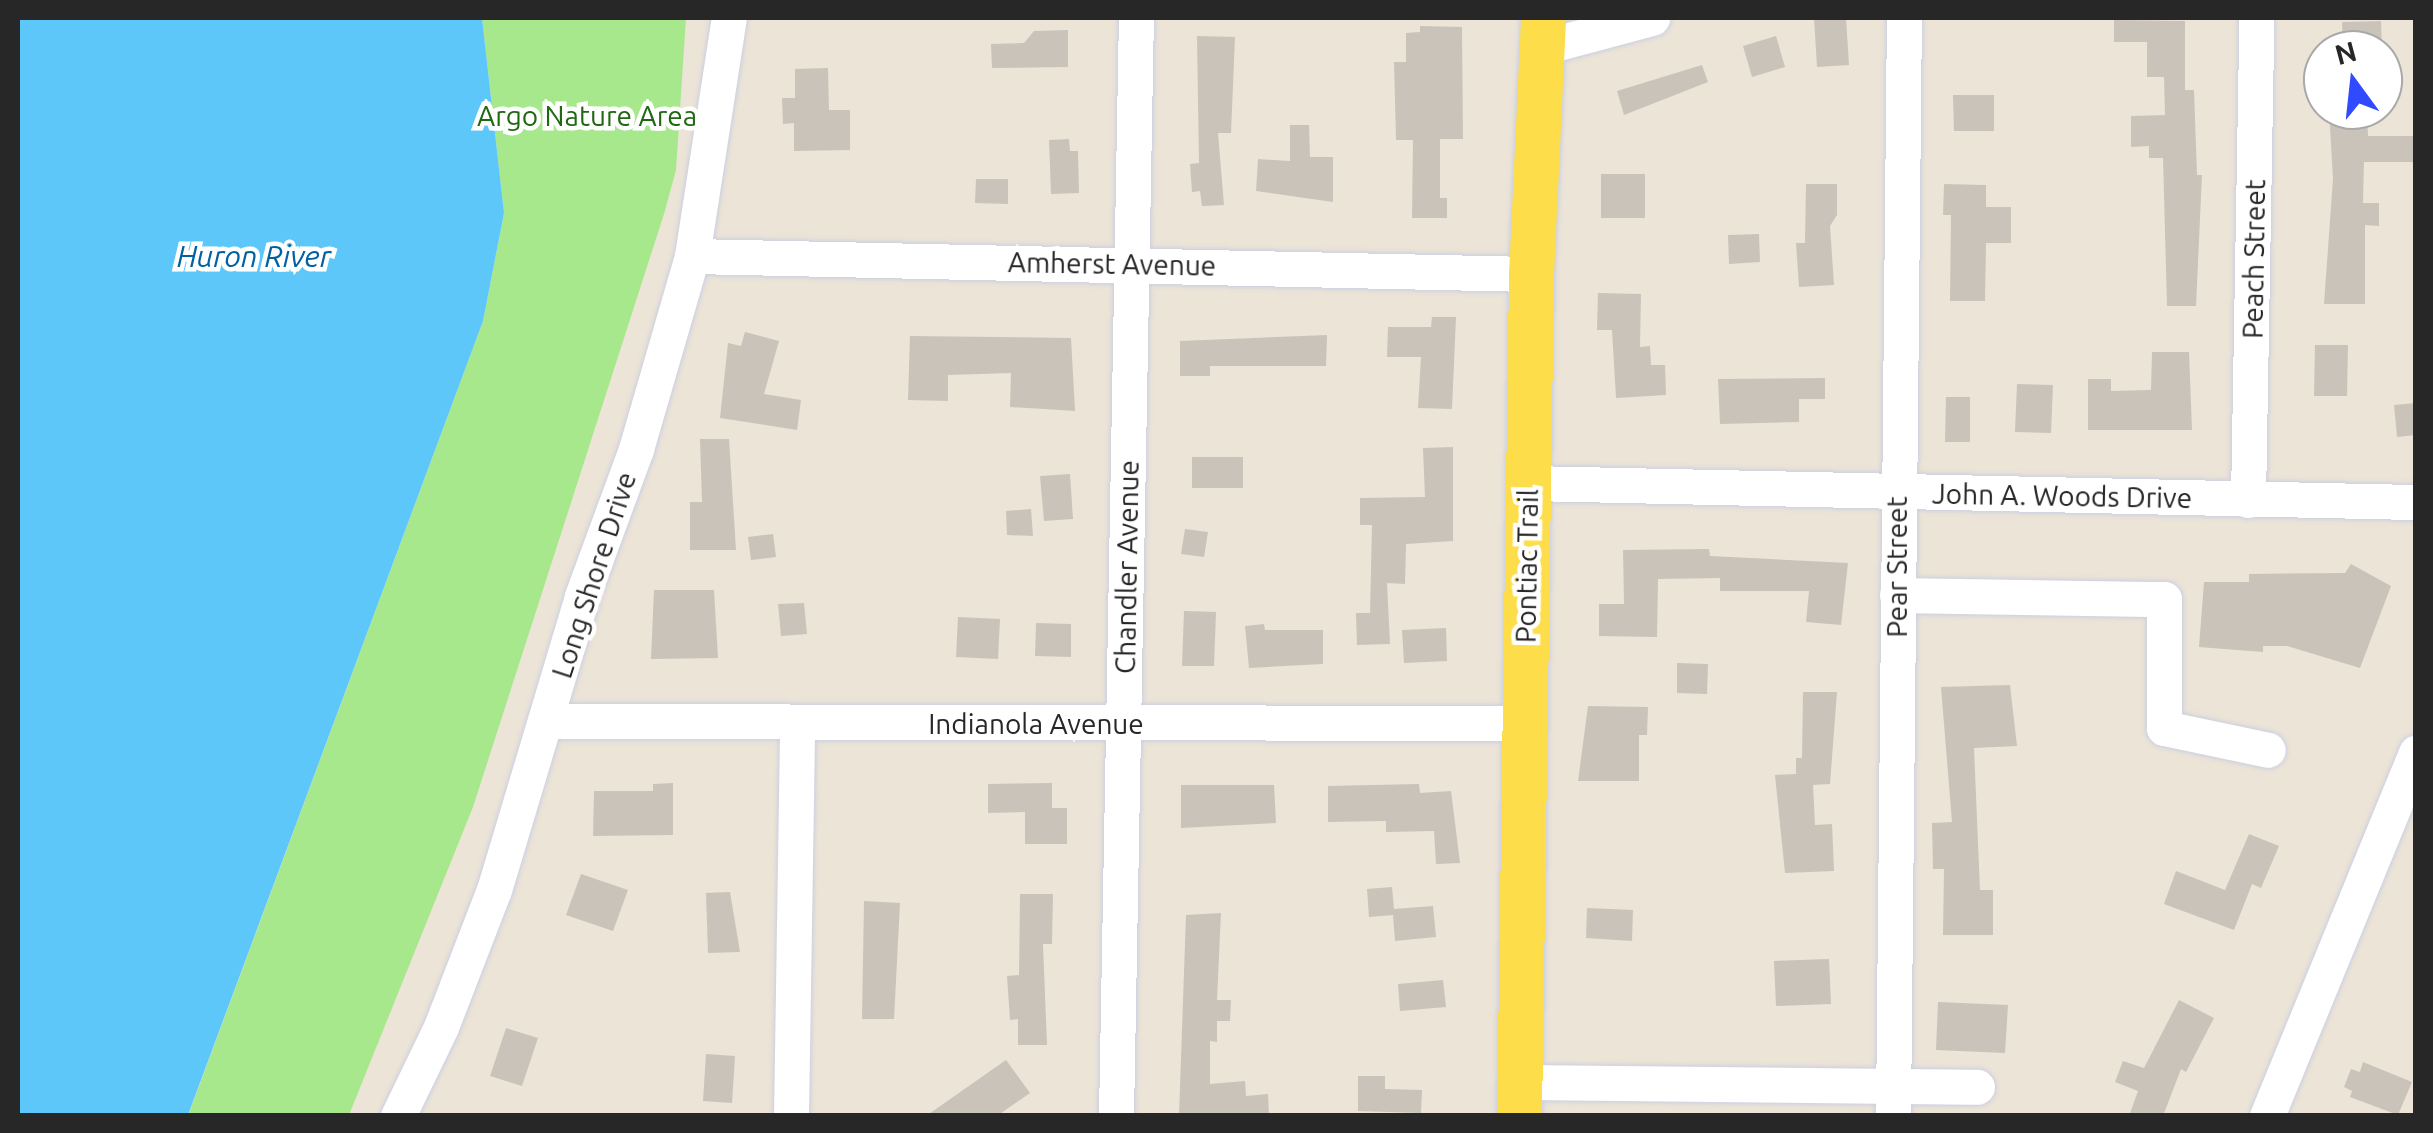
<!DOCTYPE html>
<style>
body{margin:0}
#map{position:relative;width:2433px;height:1133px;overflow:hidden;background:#ece4d6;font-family:Ubuntu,sans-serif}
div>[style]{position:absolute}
.green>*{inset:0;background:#a7e88d}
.water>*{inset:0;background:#5ec7f9}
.building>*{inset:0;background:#c9c3ba}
.roads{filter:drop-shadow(0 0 2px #cccfe2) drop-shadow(0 0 2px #cccfe2)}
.minor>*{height:35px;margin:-17.5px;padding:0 17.5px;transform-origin:17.5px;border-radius:17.5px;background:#fff}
.major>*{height:45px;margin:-22.5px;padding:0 22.5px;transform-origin:22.5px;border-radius:22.5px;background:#fddd4a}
span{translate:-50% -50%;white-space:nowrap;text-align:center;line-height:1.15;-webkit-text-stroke:9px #fff;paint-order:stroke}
.park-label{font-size:28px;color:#206913}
.street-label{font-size:28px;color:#272727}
.water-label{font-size:30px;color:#0161a1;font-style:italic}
.frame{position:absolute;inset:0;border:20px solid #272727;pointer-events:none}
.north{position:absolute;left:2303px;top:30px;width:100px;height:100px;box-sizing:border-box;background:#fff;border:2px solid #a9a9a9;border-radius:50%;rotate:345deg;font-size:28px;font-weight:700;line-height:40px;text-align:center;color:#272727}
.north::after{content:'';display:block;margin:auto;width:35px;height:45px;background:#304bff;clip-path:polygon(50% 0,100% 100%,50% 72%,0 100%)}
</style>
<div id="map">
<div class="green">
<i style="clip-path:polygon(482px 18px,686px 18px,676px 170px,664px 214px,473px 807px,349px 1115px,188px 1116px,483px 321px,504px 213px)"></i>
</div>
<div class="water">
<i style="clip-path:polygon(18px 18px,482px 18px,504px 213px,483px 321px,188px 1115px,18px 1115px)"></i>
</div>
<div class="building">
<i style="clip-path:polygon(1814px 18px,1846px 18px,1849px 65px,1817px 67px)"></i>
<i style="clip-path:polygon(2114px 20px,2185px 21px,2185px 90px,2194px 90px,2197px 175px,2202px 175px,2196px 306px,2167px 306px,2163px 158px,2149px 158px,2149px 146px,2131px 147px,2131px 116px,2165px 115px,2164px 77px,2147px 77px,2147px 42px,2114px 42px)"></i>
<i style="clip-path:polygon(2381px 21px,2382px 50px,2343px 50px,2342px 22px)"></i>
<i style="clip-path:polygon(1420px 26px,1462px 27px,1463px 139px,1440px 139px,1440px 198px,1447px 198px,1447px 218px,1412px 218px,1413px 140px,1396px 140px,1394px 62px,1406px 62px,1406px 33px,1420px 32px)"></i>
<i style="clip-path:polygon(1068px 30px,1068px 67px,992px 68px,991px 44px,1024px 43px,1034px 31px)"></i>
<i style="clip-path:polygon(1197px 36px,1235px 37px,1231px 133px,1218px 133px,1224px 205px,1202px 206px,1200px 191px,1192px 192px,1190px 164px,1199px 163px)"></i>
<i style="clip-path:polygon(1776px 36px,1785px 67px,1752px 77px,1743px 46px)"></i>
<i style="clip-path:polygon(1702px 65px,1708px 82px,1624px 115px,1617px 91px)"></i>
<i style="clip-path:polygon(828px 68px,829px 110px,850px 110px,850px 150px,794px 151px,794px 123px,783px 124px,782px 98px,795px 98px,795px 69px)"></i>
<i style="clip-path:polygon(1953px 95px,1994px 95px,1994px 131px,1954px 131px)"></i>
<i style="clip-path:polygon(2329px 110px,2367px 110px,2368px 136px,2416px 136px,2416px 162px,2364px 162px,2363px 203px,2379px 203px,2379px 226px,2365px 225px,2365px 304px,2324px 304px,2333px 179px)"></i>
<i style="clip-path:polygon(1290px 125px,1309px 125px,1310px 157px,1333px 157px,1333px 202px,1256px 191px,1258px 159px,1290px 161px)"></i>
<i style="clip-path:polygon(1069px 139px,1070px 151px,1078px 151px,1079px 193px,1051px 194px,1049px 140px)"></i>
<i style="clip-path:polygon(1601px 174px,1645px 174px,1645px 218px,1601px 218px)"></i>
<i style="clip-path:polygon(976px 179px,1008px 179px,1008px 204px,975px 203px)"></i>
<i style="clip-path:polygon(1806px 184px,1837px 184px,1837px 215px,1830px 226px,1834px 285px,1799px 287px,1796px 243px,1805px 243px)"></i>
<i style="clip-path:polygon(1944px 184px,1986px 185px,1986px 207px,2011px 207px,2011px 243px,1986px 243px,1985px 301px,1950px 301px,1951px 215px,1943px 215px)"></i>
<i style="clip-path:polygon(1759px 234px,1760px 262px,1729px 264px,1728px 235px)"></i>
<i style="clip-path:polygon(1598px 293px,1641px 294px,1640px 347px,1650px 346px,1651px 365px,1665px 365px,1666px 395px,1616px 398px,1612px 330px,1597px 330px)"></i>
<i style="clip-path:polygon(1432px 317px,1456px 317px,1452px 409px,1418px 408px,1421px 357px,1387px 357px,1388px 327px,1431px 327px)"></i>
<i style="clip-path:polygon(745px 332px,779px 341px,764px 394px,801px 400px,797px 430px,720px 418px,728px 343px,741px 346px)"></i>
<i style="clip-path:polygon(1327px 335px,1326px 366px,1210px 366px,1210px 376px,1180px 376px,1180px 341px)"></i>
<i style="clip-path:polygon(910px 336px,1071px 338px,1075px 411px,1010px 407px,1011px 373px,948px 375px,948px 401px,908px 400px)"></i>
<i style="clip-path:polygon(2315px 345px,2348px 345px,2347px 396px,2314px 396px)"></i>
<i style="clip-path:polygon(2152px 352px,2189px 352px,2192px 430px,2088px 430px,2088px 379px,2111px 379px,2111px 391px,2151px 390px)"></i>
<i style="clip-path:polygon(1825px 378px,1825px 399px,1799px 399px,1799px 422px,1720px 424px,1718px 379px)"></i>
<i style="clip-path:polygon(2017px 384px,2053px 385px,2051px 433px,2015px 432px)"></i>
<i style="clip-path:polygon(1946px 397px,1970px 397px,1970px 442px,1945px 442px)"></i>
<i style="clip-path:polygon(2416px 403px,2416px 435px,2397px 437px,2394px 405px)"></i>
<i style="clip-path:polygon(700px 439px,729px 439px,736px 550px,690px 550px,690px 502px,702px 502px)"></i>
<i style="clip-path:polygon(1453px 447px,1453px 541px,1406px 544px,1405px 584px,1387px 583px,1390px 644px,1357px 645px,1356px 613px,1370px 613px,1372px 525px,1360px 525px,1360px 498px,1425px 497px,1423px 448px)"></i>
<i style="clip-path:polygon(1192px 457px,1243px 457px,1243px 488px,1192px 488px)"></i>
<i style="clip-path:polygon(1070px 474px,1073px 519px,1044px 521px,1040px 476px)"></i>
<i style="clip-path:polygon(1031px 509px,1033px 536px,1007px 535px,1006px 511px)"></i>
<i style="clip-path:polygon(1185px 529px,1208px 532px,1204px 557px,1181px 554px)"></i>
<i style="clip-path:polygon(773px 534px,776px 557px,751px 560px,748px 537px)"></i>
<i style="clip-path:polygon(1709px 549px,1710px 556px,1848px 563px,1841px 625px,1806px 622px,1809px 591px,1720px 591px,1720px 578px,1658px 579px,1657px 637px,1599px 636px,1599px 604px,1624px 604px,1623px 550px)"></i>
<i style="clip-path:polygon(2351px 564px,2391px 586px,2360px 668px,2287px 646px,2263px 646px,2263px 652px,2199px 647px,2204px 582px,2249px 582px,2249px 574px,2345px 573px)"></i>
<i style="clip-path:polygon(654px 590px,714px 590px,718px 658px,651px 659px)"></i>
<i style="clip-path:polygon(804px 603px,807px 634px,781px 636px,778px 604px)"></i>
<i style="clip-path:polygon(1184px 611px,1216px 612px,1214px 666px,1182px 666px)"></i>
<i style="clip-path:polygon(958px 617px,1000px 619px,998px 659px,956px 657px)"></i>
<i style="clip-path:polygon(1036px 623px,1071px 624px,1071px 657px,1035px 656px)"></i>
<i style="clip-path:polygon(1264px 624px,1265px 630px,1323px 630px,1323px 664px,1249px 668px,1245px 626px)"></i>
<i style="clip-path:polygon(1446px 628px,1447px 661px,1404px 663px,1402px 630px)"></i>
<i style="clip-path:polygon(1677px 663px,1708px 664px,1707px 694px,1677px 693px)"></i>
<i style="clip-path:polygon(2010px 685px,2017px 746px,1974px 748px,1980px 890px,1993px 890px,1993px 935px,1943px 935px,1944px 869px,1933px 869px,1932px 823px,1952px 822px,1941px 687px)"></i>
<i style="clip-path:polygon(1803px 692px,1837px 692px,1830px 784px,1813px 785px,1815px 825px,1832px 824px,1834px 871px,1785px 873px,1775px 775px,1796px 774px,1796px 758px,1802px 758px)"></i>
<i style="clip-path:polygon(1588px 706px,1648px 707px,1647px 735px,1639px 735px,1639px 781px,1578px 781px)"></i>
<i style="clip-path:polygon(673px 783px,673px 835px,593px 836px,594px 791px,653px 791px,653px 784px)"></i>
<i style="clip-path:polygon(1052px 783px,1052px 808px,1067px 808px,1067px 844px,1025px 844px,1025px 812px,988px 813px,988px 784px)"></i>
<i style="clip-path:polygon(1419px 784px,1420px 793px,1451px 791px,1460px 863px,1436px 864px,1434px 831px,1386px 832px,1386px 821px,1328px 822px,1328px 786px)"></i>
<i style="clip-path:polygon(1181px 785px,1274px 785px,1276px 823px,1181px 828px)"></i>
<i style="clip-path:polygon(2249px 834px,2279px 846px,2261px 888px,2252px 884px,2234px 930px,2164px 904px,2176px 871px,2225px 890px)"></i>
<i style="clip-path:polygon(581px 874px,628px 890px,613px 931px,566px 915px)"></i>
<i style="clip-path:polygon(1392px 887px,1394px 909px,1433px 906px,1436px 937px,1395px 941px,1393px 915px,1369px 917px,1367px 889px)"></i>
<i style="clip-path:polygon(730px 892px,740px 952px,708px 953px,706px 893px)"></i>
<i style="clip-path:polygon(1020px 894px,1053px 894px,1052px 944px,1043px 944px,1047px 1045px,1018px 1045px,1018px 1019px,1010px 1020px,1007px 976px,1019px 975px)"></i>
<i style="clip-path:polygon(864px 901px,900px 903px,894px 1019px,862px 1019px)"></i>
<i style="clip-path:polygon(1587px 908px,1633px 910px,1632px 941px,1586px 938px)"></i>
<i style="clip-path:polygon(1221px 913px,1217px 1000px,1231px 1000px,1230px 1021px,1217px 1021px,1217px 1042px,1210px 1041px,1210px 1084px,1245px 1081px,1246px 1096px,1268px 1094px,1269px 1116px,1179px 1116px,1186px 915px)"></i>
<i style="clip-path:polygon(1829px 959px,1831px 1004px,1776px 1006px,1774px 961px)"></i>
<i style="clip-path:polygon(1443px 980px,1446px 1007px,1400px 1011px,1398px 984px)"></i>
<i style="clip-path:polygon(2179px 1000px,2214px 1018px,2186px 1072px,2181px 1069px,2163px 1116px,2129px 1116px,2138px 1091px,2115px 1082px,2123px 1061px,2144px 1068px)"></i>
<i style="clip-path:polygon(1938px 1002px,2008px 1005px,2005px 1053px,1936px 1050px)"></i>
<i style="clip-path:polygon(506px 1028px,538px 1038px,522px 1086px,490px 1076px)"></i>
<i style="clip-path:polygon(706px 1054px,735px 1056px,732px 1103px,703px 1101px)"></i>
<i style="clip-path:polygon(1006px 1060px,1030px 1093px,997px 1116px,926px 1116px)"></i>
<i style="clip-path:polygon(2363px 1062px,2412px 1082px,2398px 1115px,2350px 1097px,2352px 1091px,2344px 1087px,2351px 1069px,2360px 1072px)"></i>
<i style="clip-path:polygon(1358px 1076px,1385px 1076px,1385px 1089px,1422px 1090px,1421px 1113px,1358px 1111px)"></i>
</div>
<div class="roads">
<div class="minor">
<i style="left:1543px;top:47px;width:113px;rotate:-14.9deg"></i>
<i style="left:692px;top:256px;width:839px;rotate:1.23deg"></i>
<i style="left:1529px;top:483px;width:887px;rotate:1.23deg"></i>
<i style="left:2248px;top:500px;width:482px;rotate:-89deg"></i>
<i style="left:1897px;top:595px;width:267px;rotate:0.9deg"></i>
<i style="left:2164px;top:599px;width:129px;rotate:90deg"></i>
<i style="left:2164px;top:728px;width:106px;rotate:11.9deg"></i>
<i style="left:548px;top:721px;width:977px;rotate:0.12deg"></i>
<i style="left:1519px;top:1082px;width:458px;rotate:0.6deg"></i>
<i style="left:398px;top:1116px;width:99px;rotate:-64.2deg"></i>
<i style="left:441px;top:1027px;width:147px;rotate:-68.9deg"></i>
<i style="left:494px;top:890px;width:307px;rotate:-73.3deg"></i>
<i style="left:582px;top:596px;width:157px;rotate:-69.8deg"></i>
<i style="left:636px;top:449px;width:201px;rotate:-73.8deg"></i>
<i style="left:692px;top:256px;width:241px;rotate:-81.2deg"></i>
<i style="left:791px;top:1116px;width:393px;rotate:-89.1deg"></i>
<i style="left:1116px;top:1116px;width:1098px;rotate:-88.96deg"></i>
<i style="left:1893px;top:1116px;width:1098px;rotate:-89.43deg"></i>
<i style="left:2267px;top:1116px;width:393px;rotate:-67.7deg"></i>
</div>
<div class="major">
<i style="left:1519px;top:1116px;width:842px;rotate:-89.18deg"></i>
<i style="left:1531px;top:274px;width:256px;rotate:-87.3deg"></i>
</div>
</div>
<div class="park-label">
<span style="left:587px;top:116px">Argo Nature Area</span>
</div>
<div class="street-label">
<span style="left:2254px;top:259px;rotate:-89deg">Peach Street</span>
<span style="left:1112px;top:264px;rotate:1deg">Amherst Avenue</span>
<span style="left:2062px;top:496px;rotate:1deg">John A. Woods Drive</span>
<span style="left:1527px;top:566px;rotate:-89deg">Pontiac Trail</span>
<span style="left:1127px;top:567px;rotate:-89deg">Chandler Avenue</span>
<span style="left:1897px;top:567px;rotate:-90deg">Pear Street</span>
<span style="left:594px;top:575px;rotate:-72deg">Long Shore Drive</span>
<span style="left:1036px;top:724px">Indianola Avenue</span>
</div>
<div class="water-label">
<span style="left:254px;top:256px">Huron River</span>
</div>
<div class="frame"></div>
<div class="north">N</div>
</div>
